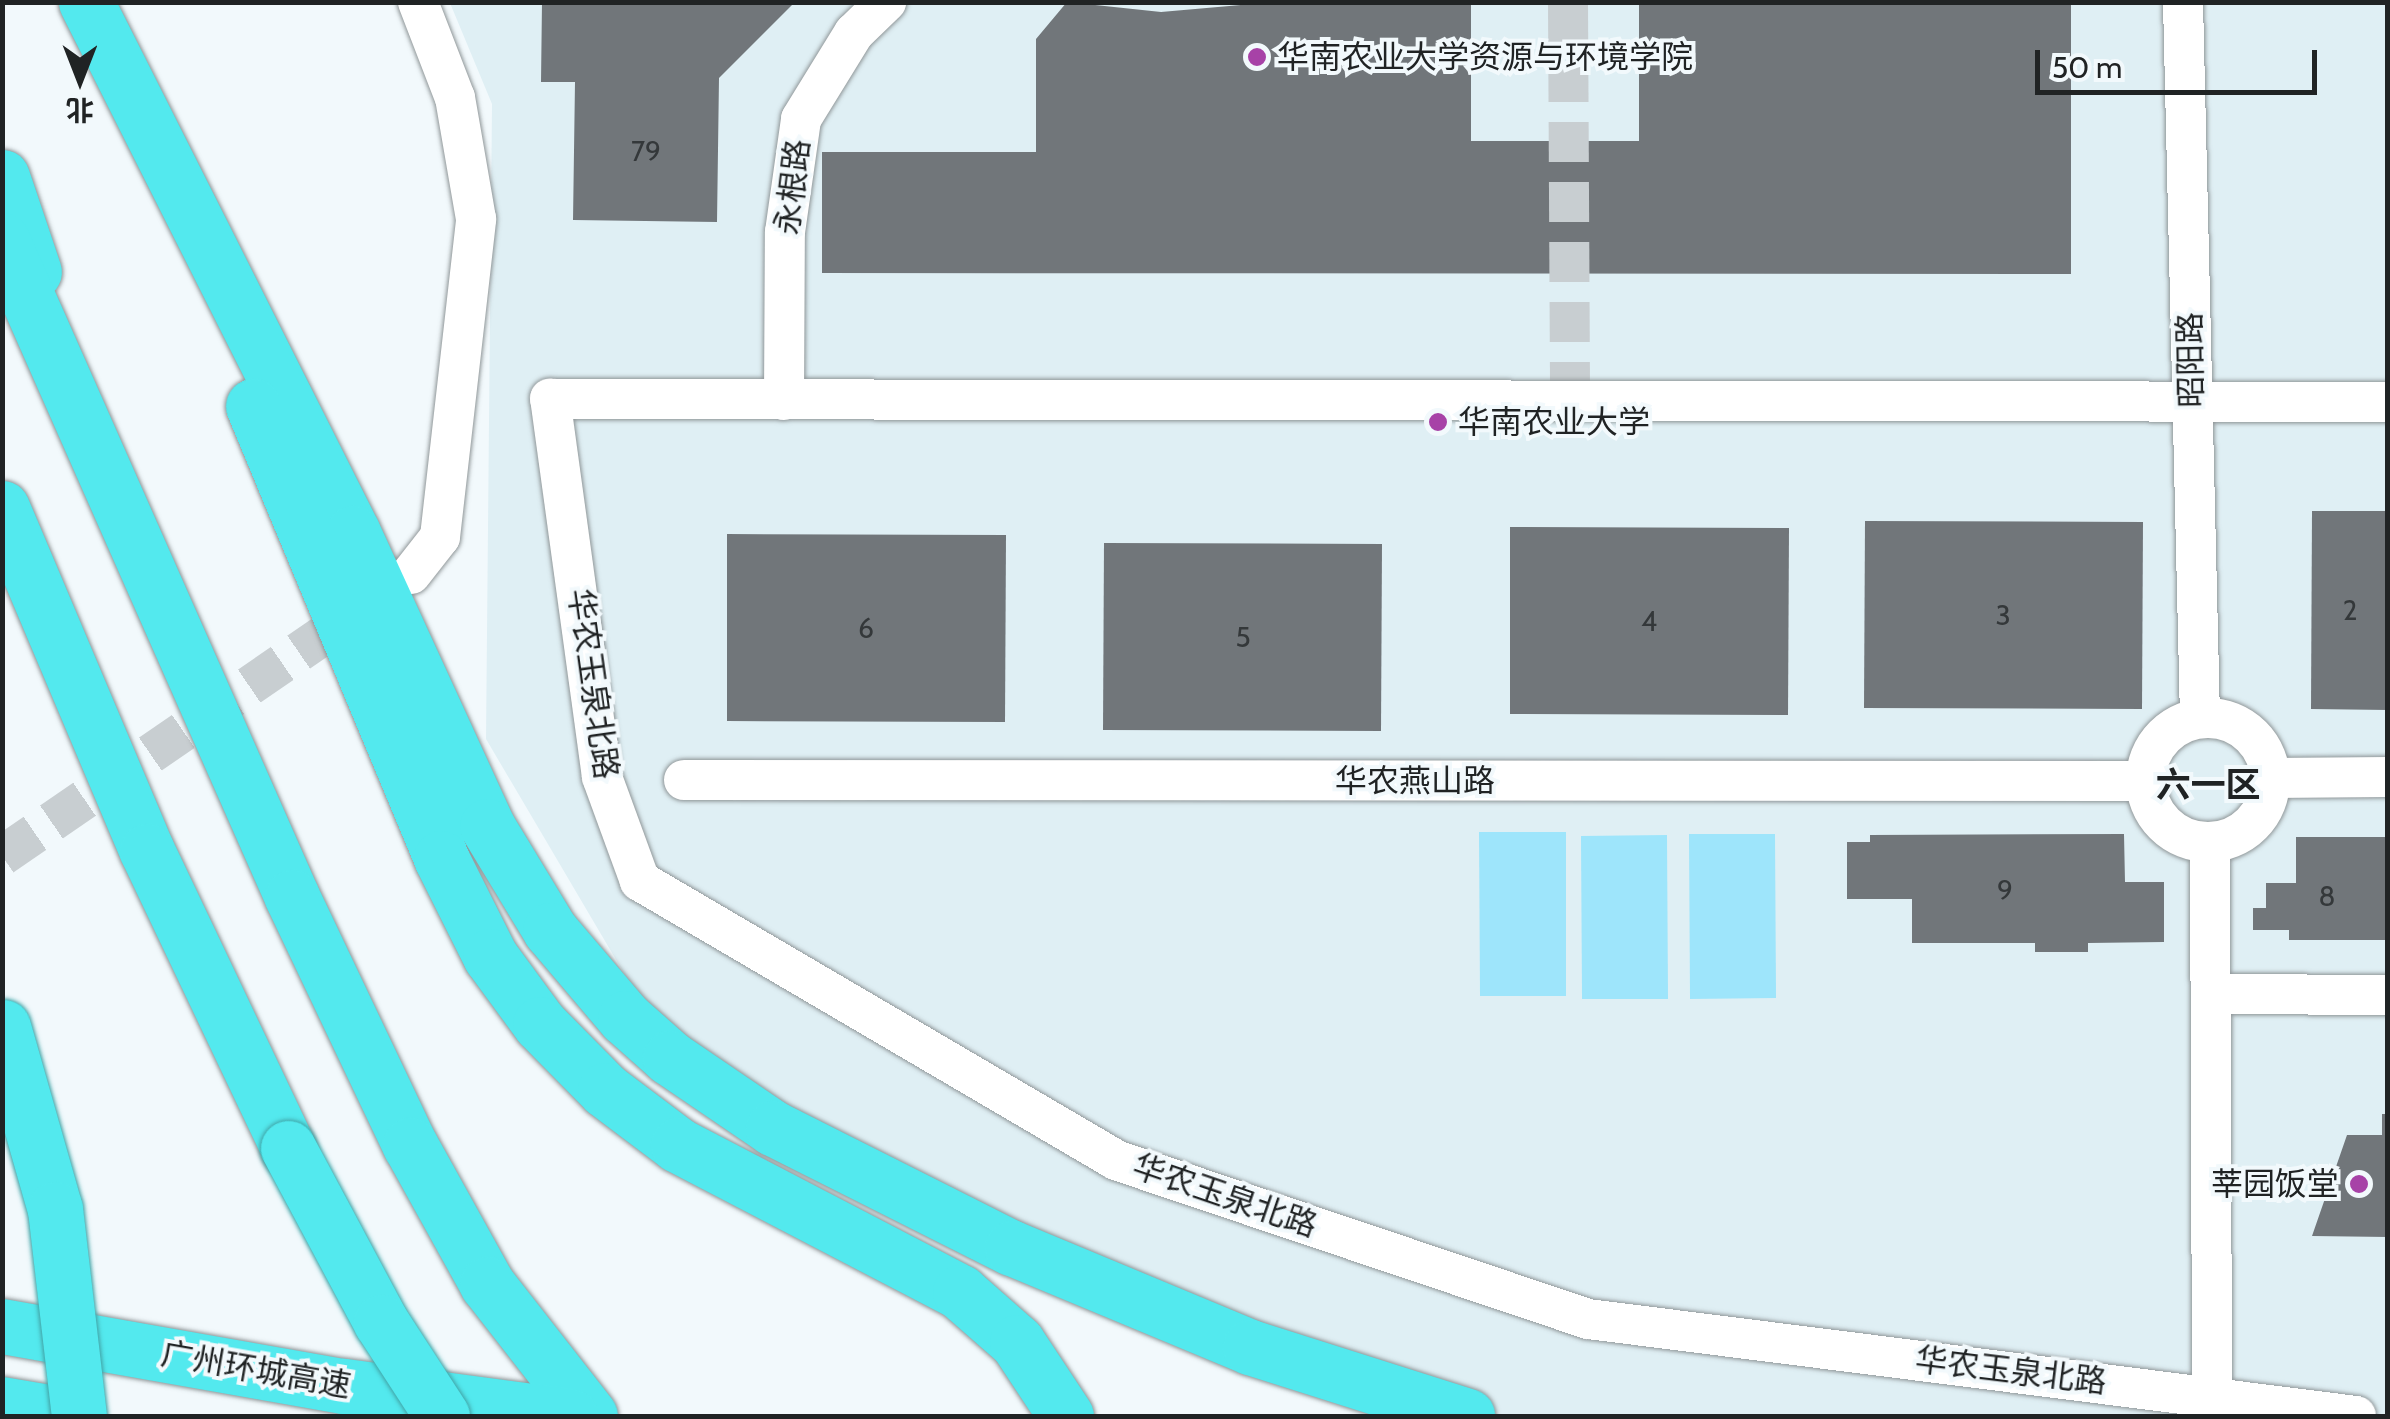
<!DOCTYPE html>
<meta charset="utf-8">
<style>
body{margin:0}
#map{position:relative;width:2390px;height:1419px;overflow:hidden;background:#f2f9fc;font-family:Cabin,"Noto Sans SC",sans-serif}
div>[style]{position:absolute}
.built>*{inset:0;background:#dfeff4}
.green>*{inset:0;background:#9ee5fb}
.building>*{inset:0;background:#71767a}
.minor-tunnel>*{height:40px;margin-top:-20px;transform-origin:0;background:repeating-linear-gradient(90deg,#c8ced1 0 40px,transparent 0 60px)}
.roads{filter:drop-shadow(0 0 2px #909799) drop-shadow(0 0 2px #909799)}
.minor>*{height:40px;margin:-20px;padding:0 20px;transform-origin:20px;border-radius:20px;background:#fff}
.minor>.ring{margin:-20px;padding:0;box-sizing:content-box;background:none;border:40px solid #fff;border-radius:50%}
.highway>*{height:55px;margin:-27.5px;padding:0 27.5px;transform-origin:27.5px;border-radius:27.5px;background:#53e9ee}
.bridges{filter:drop-shadow(0 0 2px #41a4a7) drop-shadow(0 0 2px #41a4a7)}
.highway-bridge>*{height:55px;margin:-27.5px;padding:0 27.5px;transform-origin:27.5px;border-radius:27.5px;background:#53e9ee}
.dots>*{width:28px;height:28px;translate:-50% -50%;box-sizing:border-box;border:5px solid #f2f9fc;border-radius:50%}
span{translate:-50% -50%;white-space:nowrap;text-align:center;line-height:1.15;-webkit-text-stroke:8px #f2f9fc;paint-order:stroke}
.number-label{font-size:28px;color:#34383a}
.number-label span{-webkit-text-stroke-width:0}
.poi-label{font-size:32px;color:#202324}
.left{translate:0 -50%;text-align:left}
.right{translate:-100% -50%;text-align:right}
.street-label{font-size:32px;color:#202324}
.neighbourhood-label{font-size:35px;color:#202324;font-weight:700}
.frame{position:absolute;inset:0;border:5px solid #202324;pointer-events:none}
.north{position:absolute;left:30px;top:30px;width:100px;height:100px;-webkit-text-stroke:8px #f2f9fc;paint-order:stroke;rotate:180deg;font-size:28px;font-weight:700;line-height:40px;text-align:center;color:#202324}
.north::after{content:'';display:block;margin:auto;width:35px;height:45px;background:#202324;clip-path:polygon(50% 0,100% 100%,50% 72%,0 100%)}
.scale{position:absolute;left:2035px;top:50px;width:282px;height:45px;box-sizing:border-box;border:5px solid #202324;border-top:0;padding-left:12px;font-size:30px;line-height:35px;white-space:nowrap;color:#202324;-webkit-text-stroke:8px #f2f9fc;paint-order:stroke}
</style>
<div id="map">
<div class="built">
<i style="clip-path:polygon(450px 3px,2387px 3px,2387px 1416px,1486px 1416px,936px 1204px,658px 1031px,486px 739px,492px 104px)"></i>
</div>
<div class="green">
<i style="clip-path:polygon(1479px 832px,1566px 832px,1566px 996px,1480px 996px)"></i>
<i style="clip-path:polygon(1689px 834px,1775px 834px,1776px 998px,1690px 999px)"></i>
<i style="clip-path:polygon(1667px 835px,1668px 999px,1582px 999px,1581px 836px)"></i>
</div>
<div class="building">
<i style="clip-path:polygon(542px 2px,795px 2px,719px 78px,717px 222px,573px 220px,575px 82px,541px 82px)"></i>
<i style="clip-path:polygon(1067px 2px,1161px 12px,1275px 2px,1471px 2px,1471px 141px,1639px 141px,1639px 2px,2071px 2px,2071px 274px,822px 273px,822px 152px,1036px 152px,1036px 39px)"></i>
<i style="clip-path:polygon(2312px 511px,2388px 511px,2388px 710px,2311px 709px)"></i>
<i style="clip-path:polygon(1865px 521px,2143px 522px,2142px 709px,1864px 708px)"></i>
<i style="clip-path:polygon(1510px 527px,1789px 528px,1788px 715px,1510px 714px)"></i>
<i style="clip-path:polygon(727px 534px,1006px 535px,1005px 722px,727px 721px)"></i>
<i style="clip-path:polygon(1104px 543px,1382px 544px,1381px 731px,1103px 730px)"></i>
<i style="clip-path:polygon(2124px 834px,2125px 882px,2164px 882px,2164px 942px,2088px 943px,2088px 952px,2035px 952px,2035px 943px,1912px 943px,1912px 899px,1847px 899px,1847px 842px,1870px 842px,1870px 835px)"></i>
<i style="clip-path:polygon(2296px 837px,2388px 837px,2388px 940px,2289px 940px,2289px 930px,2253px 930px,2253px 908px,2266px 908px,2266px 883px,2296px 883px)"></i>
<i style="clip-path:polygon(2382px 1114px,2388px 1114px,2388px 1237px,2312px 1236px,2347px 1135px,2382px 1135px)"></i>
</div>
<div class="minor-tunnel">
<i style="left:1568px;top:2px;width:399px;rotate:89.7deg"></i>
<i style="left:2px;top:856px;width:438px;rotate:-34.5deg"></i>
</div>
<div class="roads">
<div class="minor">
<i style="left:2183px;top:2px;width:716px;rotate:88.64deg"></i>
<i style="left:784px;top:400px;width:168px;rotate:-89.7deg"></i>
<i style="left:785px;top:232px;width:114px;rotate:-81.9deg"></i>
<i style="left:801px;top:119px;width:101px;rotate:-58.4deg"></i>
<i style="left:854px;top:33px;width:45px;rotate:-44.1deg"></i>
<i style="left:411px;top:574px;width:47px;rotate:-51.9deg"></i>
<i style="left:440px;top:537px;width:320px;rotate:-83.5deg"></i>
<i style="left:476px;top:219px;width:123px;rotate:-99.8deg"></i>
<i style="left:455px;top:98px;width:103px;rotate:-111.1deg"></i>
<i class="ring" style="left:2146px;top:718px;width:84px;height:84px"></i>
<i style="left:2271px;top:778px;width:117px;rotate:-0.5deg"></i>
<i style="left:684px;top:780px;width:1462px;rotate:0.04deg"></i>
<i style="left:2210px;top:843px;width:552px;rotate:89.79deg"></i>
<i style="left:2211px;top:994px;width:177px;rotate:0.3deg"></i>
<i style="left:2356px;top:1416px;width:774px;rotate:-172.8deg"></i>
<i style="left:1588px;top:1319px;width:498px;rotate:-161.4deg"></i>
<i style="left:1116px;top:1160px;width:552px;rotate:-149.62deg"></i>
<i style="left:640px;top:881px;width:111px;rotate:-110.1deg"></i>
<i style="left:602px;top:777px;width:382px;rotate:-97.8deg"></i>
<i style="left:550px;top:399px;width:1838px;rotate:0.09deg"></i>
</div>
<div class="highway">
<i style="left:86px;top:2px;width:594px;rotate:63.31deg"></i>
<i style="left:353px;top:533px;width:322px;rotate:65.4deg"></i>
<i style="left:487px;top:826px;width:122px;rotate:58.8deg"></i>
<i style="left:550px;top:930px;width:116px;rotate:49.6deg"></i>
<i style="left:625px;top:1018px;width:60px;rotate:41.6deg"></i>
<i style="left:670px;top:1058px;width:125px;rotate:34.2deg"></i>
<i style="left:773px;top:1128px;width:267px;rotate:26.7deg"></i>
<i style="left:1012px;top:1248px;width:258px;rotate:22.6deg"></i>
<i style="left:1250px;top:1347px;width:228px;rotate:17.6deg"></i>
<i style="left:2px;top:177px;width:100px;rotate:71.4deg"></i>
<i style="left:2px;top:240px;width:718px;rotate:66.18deg"></i>
<i style="left:292px;top:897px;width:275px;rotate:64.6deg"></i>
<i style="left:410px;top:1145px;width:159px;rotate:61deg"></i>
<i style="left:487px;top:1284px;width:167px;rotate:52deg"></i>
<i style="left:253px;top:406px;width:490px;rotate:67.4deg"></i>
<i style="left:441px;top:858px;width:110px;rotate:63.4deg"></i>
<i style="left:490px;top:956px;width:84px;rotate:53.7deg"></i>
<i style="left:540px;top:1024px;width:93px;rotate:45.4deg"></i>
<i style="left:605px;top:1090px;width:91px;rotate:37deg"></i>
<i style="left:678px;top:1145px;width:318px;rotate:27.5deg"></i>
<i style="left:960px;top:1292px;width:76px;rotate:41.3deg"></i>
<i style="left:1017px;top:1342px;width:89px;rotate:56.5deg"></i>
<i style="left:2px;top:508px;width:372px;rotate:67.1deg"></i>
<i style="left:147px;top:851px;width:329px;rotate:64.6deg"></i>
<i style="left:2px;top:1326px;width:347px;rotate:10deg"></i>
<i style="left:344px;top:1386px;width:228px;rotate:7.6deg"></i>
<i style="left:2px;top:1404px;width:72px;rotate:9.6deg"></i>
</div>
</div>
<div class="bridges">
<div class="highway-bridge">
<i style="left:3px;top:1027px;width:189px;rotate:74.1deg"></i>
<i style="left:55px;top:1209px;width:208px;rotate:83.4deg"></i>
<i style="left:288px;top:1148px;width:197px;rotate:61.9deg"></i>
<i style="left:381px;top:1322px;width:112px;rotate:57deg"></i>
</div>
</div>
<div class="dots">
<i style="left:1257px;top:57px;background:#a742a7"></i>
<i style="left:1438px;top:422px;background:#a742a7"></i>
<i style="left:2359px;top:1184px;background:#a742a7"></i>
</div>
<div class="number-label">
<span style="left:646px;top:151px">79</span>
<span style="left:2350px;top:610px">2</span>
<span style="left:2003px;top:615px">3</span>
<span style="left:1649px;top:621px">4</span>
<span style="left:866px;top:628px">6</span>
<span style="left:1243px;top:637px">5</span>
<span style="left:2005px;top:890px">9</span>
<span style="left:2327px;top:896px">8</span>
</div>
<div class="poi-label">
<span class="left" style="left:1277px;top:57px">华南农业大学资源与环境学院</span>
<span class="left" style="left:1458px;top:422px">华南农业大学</span>
<span class="right" style="left:2339px;top:1184px">莘园饭堂</span>
</div>
<div class="street-label">
<span style="left:793px;top:187px;rotate:-83deg">永根路</span>
<span style="left:2191px;top:360px;rotate:-91deg">昭阳路</span>
<span style="left:593px;top:684px;rotate:82deg">华农玉泉北路</span>
<span style="left:1415px;top:781px">华农燕山路</span>
<span style="left:1225px;top:1196px;rotate:19deg">华农玉泉北路</span>
<span style="left:256px;top:1370px;rotate:10deg">广州环城高速</span>
<span style="left:2011px;top:1371px;rotate:7deg">华农玉泉北路</span>
</div>
<div class="neighbourhood-label">
<span style="left:2208px;top:785px">六一区</span>
</div>
<div class="frame"></div>
<div class="north">北</div>
<div class="scale">50 m</div>
</div>
